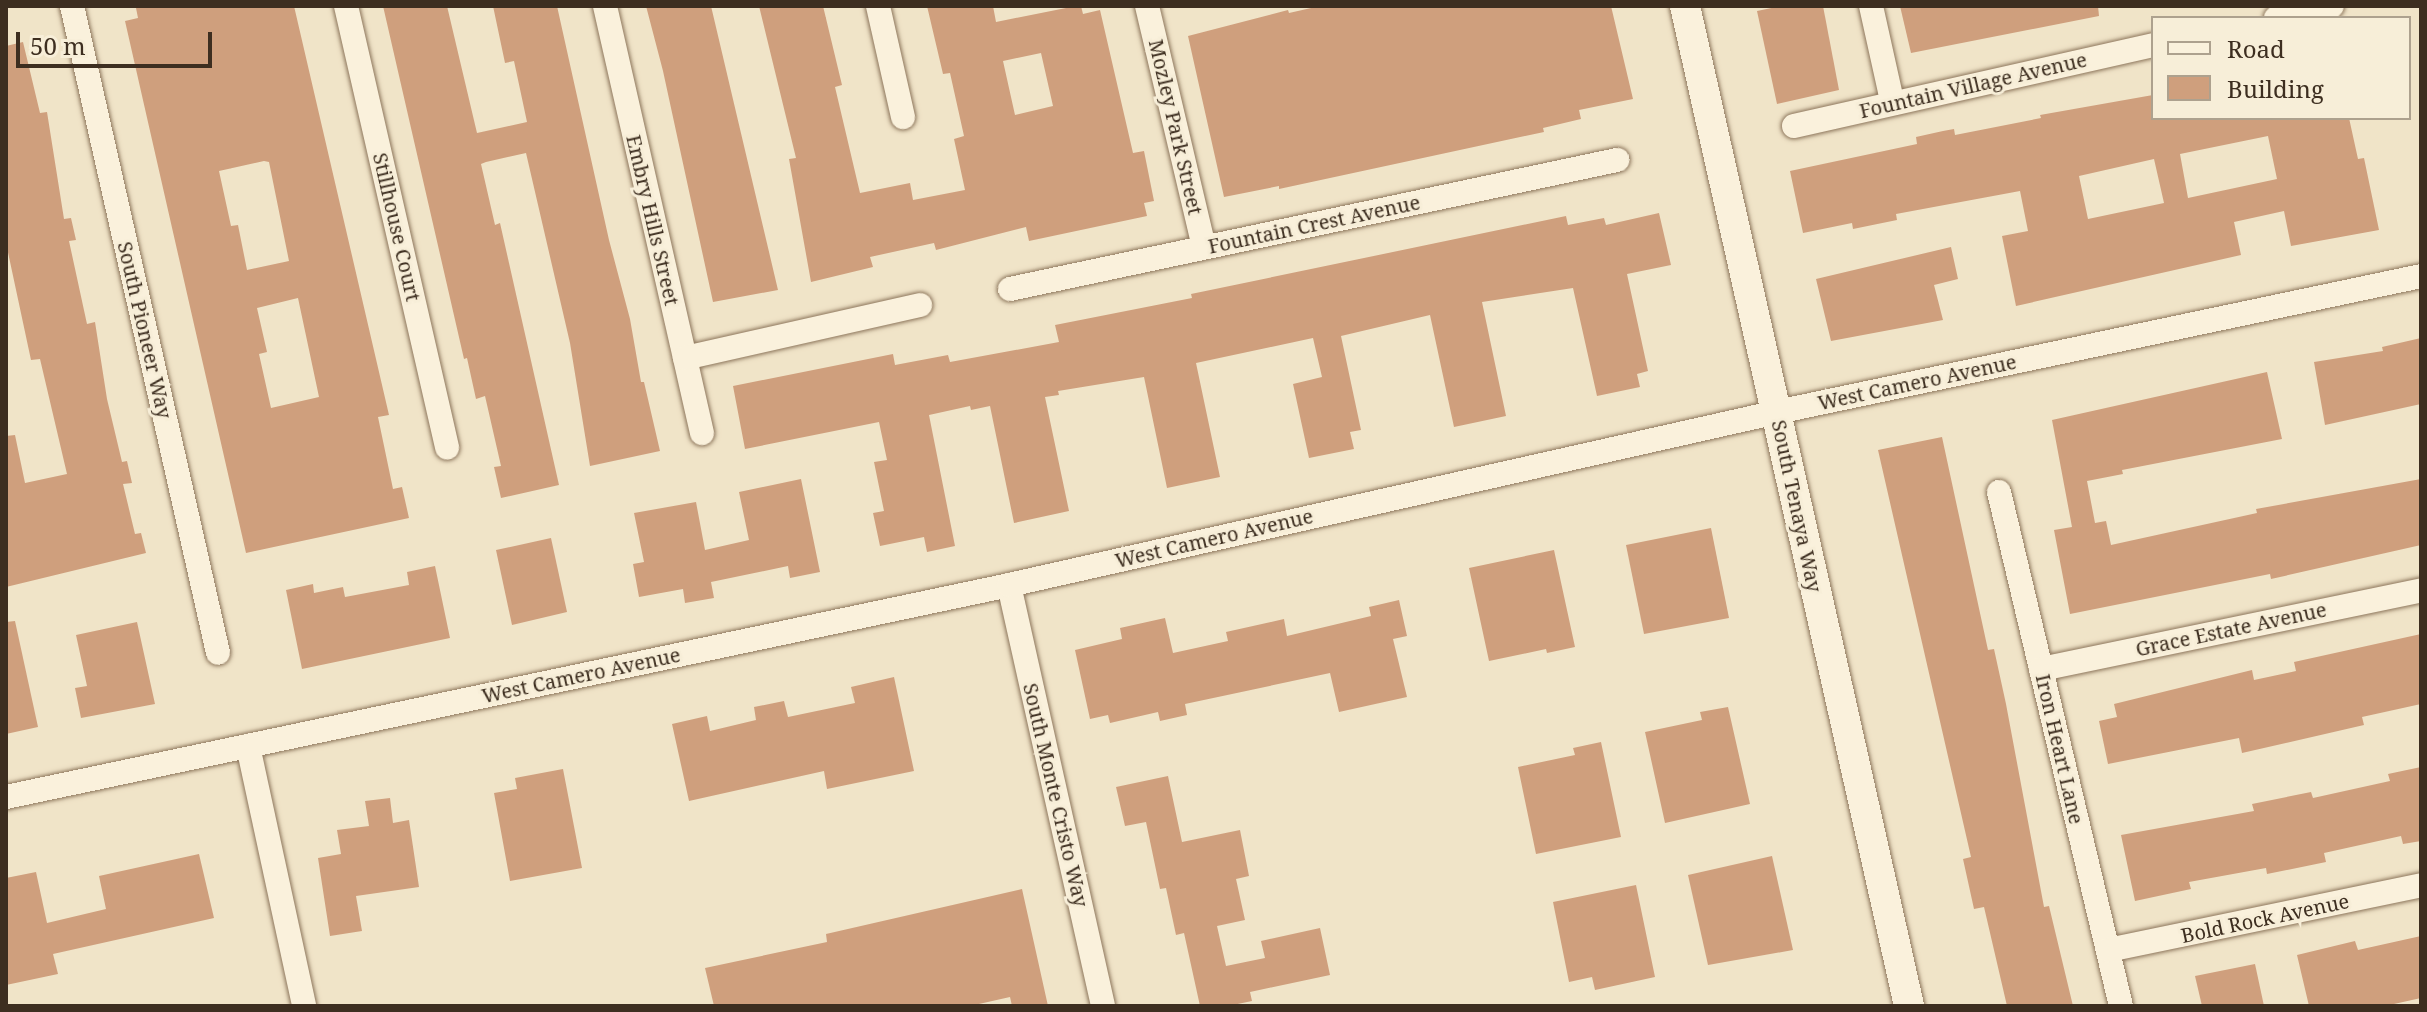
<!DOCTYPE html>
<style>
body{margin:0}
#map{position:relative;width:2427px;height:1012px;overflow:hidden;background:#f0e4c8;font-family:"Noto Serif",serif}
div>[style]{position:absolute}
.building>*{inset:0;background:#cf9f7d}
.roads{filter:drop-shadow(0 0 2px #8d765c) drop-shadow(0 0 2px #8d765c)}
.minor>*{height:24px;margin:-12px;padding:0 12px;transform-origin:12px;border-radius:12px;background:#faf1dc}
.tertiary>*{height:30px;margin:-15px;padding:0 15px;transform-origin:15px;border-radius:15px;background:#faf1dc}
span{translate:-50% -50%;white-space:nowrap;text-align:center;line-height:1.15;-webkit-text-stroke:6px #f7eed8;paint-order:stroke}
.street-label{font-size:20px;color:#3d2e20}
.frame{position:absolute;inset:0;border:8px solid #3d2e20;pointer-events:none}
.legend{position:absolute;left:2151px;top:16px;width:260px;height:104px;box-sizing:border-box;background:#f7eed8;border:2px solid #ada18e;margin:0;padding:10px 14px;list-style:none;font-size:24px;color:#3d2e20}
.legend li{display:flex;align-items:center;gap:16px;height:40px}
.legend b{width:40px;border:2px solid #ada18e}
.scale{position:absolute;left:16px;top:32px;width:196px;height:36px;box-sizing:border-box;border:4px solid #3d2e20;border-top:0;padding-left:10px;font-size:24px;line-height:28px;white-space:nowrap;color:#3d2e20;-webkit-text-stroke:6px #f7eed8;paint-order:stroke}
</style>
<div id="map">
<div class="building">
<i style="clip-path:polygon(evenodd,147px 6px,294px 6px,389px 415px,378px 417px,393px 489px,402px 487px,409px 518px,246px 553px,125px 21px,138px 18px,136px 8px,147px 6px,264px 161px,269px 162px,289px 261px,247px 270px,238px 225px,231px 226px,219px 171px,264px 161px,147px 6px,298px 298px,319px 397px,271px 408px,259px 354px,267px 352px,257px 308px,298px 298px)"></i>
<i style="clip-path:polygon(383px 6px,447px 6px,477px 133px,527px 122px,514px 61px,505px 63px,493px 6px,557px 6px,609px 240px,630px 319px,641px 382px,644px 382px,660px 451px,590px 466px,570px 343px,526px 153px,486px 162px,481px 164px,495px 225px,500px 223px,559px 485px,501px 498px,494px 467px,501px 466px,485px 396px,476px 399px,467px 358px,464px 359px)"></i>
<i style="clip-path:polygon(646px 6px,711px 6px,778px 290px,713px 302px,663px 71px)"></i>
<i style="clip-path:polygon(evenodd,759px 6px,823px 6px,842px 85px,835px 87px,860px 193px,910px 183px,913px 200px,965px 190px,954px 139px,964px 136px,950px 73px,943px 74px,927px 6px,993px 6px,996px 22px,1076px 6px,1081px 6px,1083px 14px,1100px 10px,1133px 153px,1144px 151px,1154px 201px,1144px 203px,1147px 216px,1029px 241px,1026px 227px,936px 250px,934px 243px,870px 257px,873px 267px,811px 282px,789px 159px,796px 158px,759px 6px,1041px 53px,1053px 106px,1015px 115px,1003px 61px,1041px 53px)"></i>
<i style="clip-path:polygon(1320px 6px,1611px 6px,1633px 99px,1579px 110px,1581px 119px,1543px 128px,1544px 132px,1279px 189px,1279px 186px,1224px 197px,1188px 36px,1288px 10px,1289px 13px)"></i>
<i style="clip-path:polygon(1781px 6px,1823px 6px,1839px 90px,1777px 104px,1757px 11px)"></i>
<i style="clip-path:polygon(1900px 6px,2098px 6px,2099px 16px,1911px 53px)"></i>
<i style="clip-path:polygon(23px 42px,40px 113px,47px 112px,64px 219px,71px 218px,76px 240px,69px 241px,87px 324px,95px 322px,107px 399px,122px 462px,127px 461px,132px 483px,123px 484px,135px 534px,141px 533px,146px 553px,6px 587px,6px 436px,15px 435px,25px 483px,67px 474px,40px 359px,31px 360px,6px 243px,6px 46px)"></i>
<i style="clip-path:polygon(evenodd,2153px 95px,2153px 118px,2349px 118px,2358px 159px,2364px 158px,2379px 230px,2291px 246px,2284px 211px,2234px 222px,2241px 255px,2016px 306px,2002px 236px,2028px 231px,2020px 191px,1896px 214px,1897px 220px,1853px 229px,1852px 223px,1803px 233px,1790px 171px,1917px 144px,1916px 137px,1943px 131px,1954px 129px,1955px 135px,2041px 118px,2040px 115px,2153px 95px,2268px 136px,2277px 179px,2188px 198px,2180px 154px,2268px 136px,2153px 95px,2154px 159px,2164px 203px,2088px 219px,2079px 176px,2154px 159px)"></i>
<i style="clip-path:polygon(1659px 213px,1671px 265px,1627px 274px,1648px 371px,1637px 374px,1640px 387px,1597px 396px,1573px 288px,1482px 302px,1506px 416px,1454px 427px,1430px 315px,1341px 336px,1361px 430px,1350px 432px,1354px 449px,1309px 458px,1293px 384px,1322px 377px,1313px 338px,1196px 363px,1220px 477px,1167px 488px,1144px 377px,1058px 391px,1059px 395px,1045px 397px,1069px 511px,1014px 523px,990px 406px,971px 410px,970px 406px,929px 415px,955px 546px,927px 552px,924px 537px,880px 546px,873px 513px,884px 511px,874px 462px,887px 460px,879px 422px,745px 449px,733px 386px,893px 354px,895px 365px,948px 355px,950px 362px,1059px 342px,1055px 325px,1192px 298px,1191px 294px,1566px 216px,1568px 225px,1604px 218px,1606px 225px)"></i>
<i style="clip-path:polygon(1951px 247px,1958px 279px,1934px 285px,1943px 320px,1831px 341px,1816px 279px)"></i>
<i style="clip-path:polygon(2421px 338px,2421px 404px,2325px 425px,2314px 362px,2383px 351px,2382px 347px)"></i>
<i style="clip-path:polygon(2267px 372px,2282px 439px,2122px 470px,2123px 474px,2087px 481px,2095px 523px,2106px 521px,2111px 545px,2257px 513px,2256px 509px,2421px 479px,2421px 545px,2271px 579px,2270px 574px,2070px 614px,2054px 530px,2072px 527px,2052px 420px)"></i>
<i style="clip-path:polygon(1942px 437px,1988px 650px,1994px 649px,2006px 704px,2044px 907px,2049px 906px,2073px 1006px,2007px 1006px,1984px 907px,1974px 909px,1963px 859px,1971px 857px,1878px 450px)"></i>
<i style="clip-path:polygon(801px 479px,820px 572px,790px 578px,788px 566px,711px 582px,714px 598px,685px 603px,683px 589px,639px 597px,633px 564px,644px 562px,634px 513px,696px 502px,705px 550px,749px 540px,739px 492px)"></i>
<i style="clip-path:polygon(1711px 528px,1729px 618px,1644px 634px,1626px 545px)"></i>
<i style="clip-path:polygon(551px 538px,567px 612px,512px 625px,496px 550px)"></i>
<i style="clip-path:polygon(1554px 550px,1575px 647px,1547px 653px,1546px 649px,1489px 661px,1469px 568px)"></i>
<i style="clip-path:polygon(435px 566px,450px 638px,302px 669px,286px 590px,313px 584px,314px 593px,343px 587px,345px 597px,409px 585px,407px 572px)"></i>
<i style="clip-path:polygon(1399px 600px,1407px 636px,1393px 639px,1407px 697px,1339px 712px,1330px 673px,1185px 704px,1187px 715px,1160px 721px,1158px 712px,1110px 723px,1108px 715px,1090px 719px,1075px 650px,1122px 639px,1120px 628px,1165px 618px,1173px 653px,1228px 641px,1226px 632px,1284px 619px,1287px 636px,1371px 616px,1369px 607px)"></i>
<i style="clip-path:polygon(15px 621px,38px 727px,6px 734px,6px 622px)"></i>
<i style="clip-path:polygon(137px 622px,155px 704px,81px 718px,75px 688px,87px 686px,76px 635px)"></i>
<i style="clip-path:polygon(2421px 634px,2421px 704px,2362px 717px,2364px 725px,2242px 753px,2239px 738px,2108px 764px,2099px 721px,2117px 717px,2114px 704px,2252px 670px,2254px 680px,2296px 671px,2294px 662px)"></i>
<i style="clip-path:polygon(894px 677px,914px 771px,827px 789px,824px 771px,689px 801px,672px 724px,707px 716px,710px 731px,756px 720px,754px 707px,784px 701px,788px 717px,855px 703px,851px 687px)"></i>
<i style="clip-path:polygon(1728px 707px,1750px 804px,1665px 823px,1645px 732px,1702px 720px,1700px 712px)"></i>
<i style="clip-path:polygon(1601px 742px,1621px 837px,1536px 854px,1518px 767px,1575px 755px,1573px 748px)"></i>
<i style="clip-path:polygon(2421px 767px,2421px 841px,2403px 844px,2401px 836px,2324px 853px,2326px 862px,2267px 874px,2266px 868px,2189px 882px,2191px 889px,2135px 901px,2121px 835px,2254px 811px,2252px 804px,2311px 792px,2313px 798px,2390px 781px,2388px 774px)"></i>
<i style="clip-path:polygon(563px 769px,582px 868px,510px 881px,494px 793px,517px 789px,515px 778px)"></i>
<i style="clip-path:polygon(1168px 776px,1182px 842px,1240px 830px,1249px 876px,1236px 879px,1245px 920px,1217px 926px,1226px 966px,1265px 958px,1261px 941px,1320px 928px,1330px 975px,1250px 992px,1252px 1001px,1228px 1006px,1200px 1006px,1184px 933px,1176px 935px,1166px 888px,1160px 889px,1146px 822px,1125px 826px,1116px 787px)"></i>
<i style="clip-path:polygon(390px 798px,393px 823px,409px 820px,419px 887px,356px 896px,362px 931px,330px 936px,318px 858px,341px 854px,337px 830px,369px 826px,365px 801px)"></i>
<i style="clip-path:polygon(199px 854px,214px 918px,53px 954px,58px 974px,6px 985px,6px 878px,36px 872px,47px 923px,106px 909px,99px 876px)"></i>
<i style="clip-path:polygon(1772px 856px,1793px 950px,1708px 965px,1688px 875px)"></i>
<i style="clip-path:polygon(1636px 885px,1655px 977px,1595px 990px,1592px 977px,1569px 982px,1553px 902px)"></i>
<i style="clip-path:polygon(1022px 889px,1048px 1006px,1012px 1006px,1010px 997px,970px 1006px,714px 1006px,705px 968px,827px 942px,826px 934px)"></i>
<i style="clip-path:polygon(2421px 936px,2421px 998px,2385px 1006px,2309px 1006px,2297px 955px,2355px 941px,2358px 950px)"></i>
<i style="clip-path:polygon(2255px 964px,2264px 1006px,2202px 1006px,2195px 976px)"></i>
</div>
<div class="roads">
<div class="minor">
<i style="left:72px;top:6px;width:663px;rotate:77.28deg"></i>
<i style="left:346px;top:6px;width:453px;rotate:77.1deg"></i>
<i style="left:605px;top:6px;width:438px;rotate:77.2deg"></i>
<i style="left:878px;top:6px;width:114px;rotate:77.3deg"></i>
<i style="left:1147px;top:6px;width:248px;rotate:76.7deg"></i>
<i style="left:1871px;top:6px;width:97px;rotate:77.5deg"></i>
<i style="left:2276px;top:18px;width:57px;rotate:-12.1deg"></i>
<i style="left:1794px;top:126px;width:368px;rotate:-12.7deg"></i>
<i style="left:1010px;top:289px;width:621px;rotate:-12deg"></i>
<i style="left:685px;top:358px;width:241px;rotate:-12.7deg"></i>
<i style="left:1999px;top:492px;width:528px;rotate:76.65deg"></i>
<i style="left:1009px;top:585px;width:431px;rotate:77.4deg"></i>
<i style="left:2041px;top:669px;width:388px;rotate:-11.7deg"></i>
<i style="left:248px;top:746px;width:266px;rotate:77.8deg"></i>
<i style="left:6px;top:797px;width:1025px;rotate:-11.93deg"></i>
<i style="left:1009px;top:585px;width:787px;rotate:-12.69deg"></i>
<i style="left:1777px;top:412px;width:658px;rotate:-11.92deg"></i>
<i style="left:2108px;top:950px;width:320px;rotate:-11.7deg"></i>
</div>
<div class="tertiary">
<i style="left:1685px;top:6px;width:1025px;rotate:77.37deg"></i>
</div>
</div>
<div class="street-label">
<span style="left:1973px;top:85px;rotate:-13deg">Fountain Village Avenue</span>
<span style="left:1176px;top:127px;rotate:77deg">Mozley Park Street</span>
<span style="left:653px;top:220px;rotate:77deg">Embry Hills Street</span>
<span style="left:1314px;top:224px;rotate:-12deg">Fountain Crest Avenue</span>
<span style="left:397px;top:227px;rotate:77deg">Stillhouse Court</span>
<span style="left:145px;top:330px;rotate:77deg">South Pioneer Way</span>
<span style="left:1917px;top:382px;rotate:-12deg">West Camero Avenue</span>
<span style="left:1797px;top:506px;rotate:78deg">South Tenaya Way</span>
<span style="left:1214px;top:538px;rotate:-13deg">West Camero Avenue</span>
<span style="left:2231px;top:629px;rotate:-12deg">Grace Estate Avenue</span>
<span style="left:581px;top:675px;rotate:-12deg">West Camero Avenue</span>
<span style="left:2060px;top:749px;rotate:77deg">Iron Heart Lane</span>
<span style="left:1056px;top:795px;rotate:77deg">South Monte Cristo Way</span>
<span style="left:2265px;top:918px;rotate:-12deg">Bold Rock Avenue</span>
</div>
<div class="frame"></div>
<ul class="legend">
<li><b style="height:10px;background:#faf1dc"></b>Road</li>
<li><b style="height:22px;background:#cf9f7d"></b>Building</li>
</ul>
<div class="scale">50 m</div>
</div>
